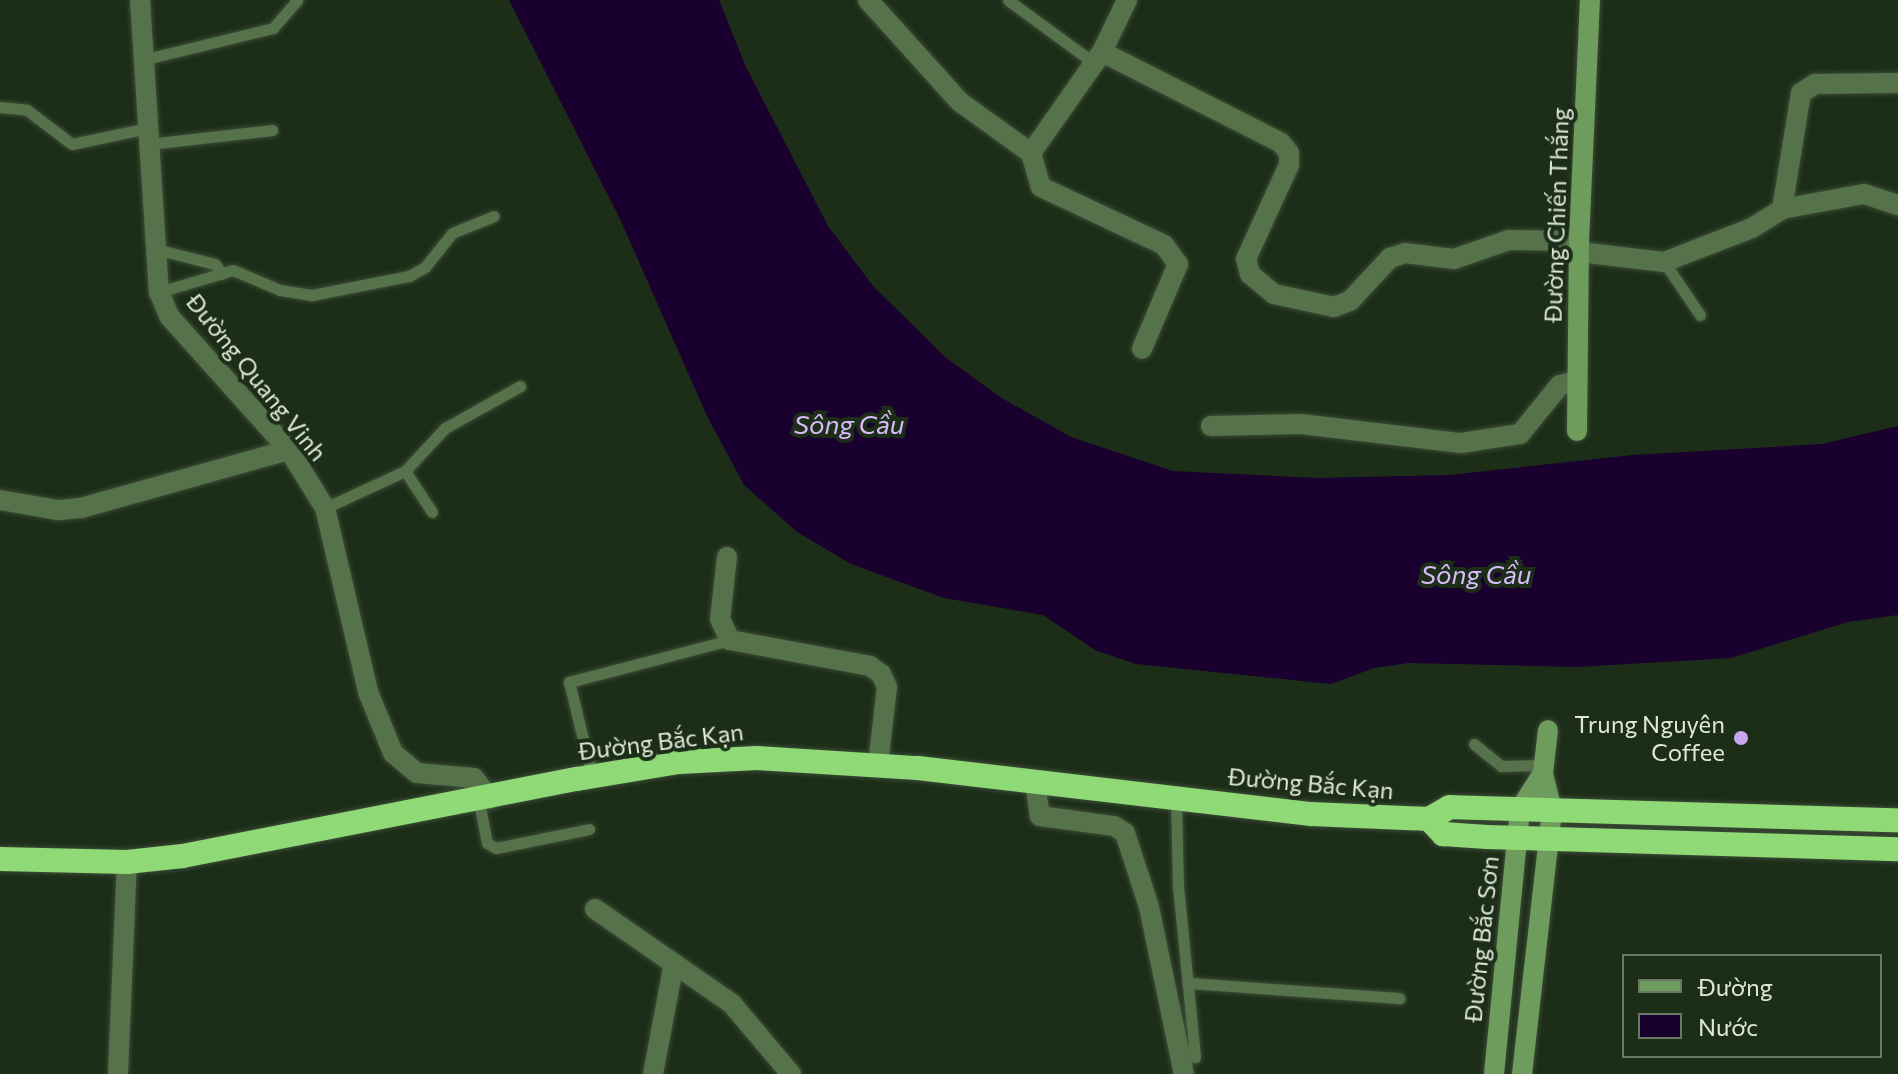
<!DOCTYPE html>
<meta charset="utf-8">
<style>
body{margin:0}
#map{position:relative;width:1898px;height:1074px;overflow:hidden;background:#1d2e18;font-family:Commissioner,sans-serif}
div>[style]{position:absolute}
.water>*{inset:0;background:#1a002e}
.roads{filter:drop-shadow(0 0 2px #3c4c37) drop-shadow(0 0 2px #3c4c37)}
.lane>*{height:11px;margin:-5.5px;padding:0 5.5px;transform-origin:5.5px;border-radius:5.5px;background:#55724b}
.street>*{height:20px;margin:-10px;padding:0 10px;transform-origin:10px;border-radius:10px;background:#55724b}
.secondary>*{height:20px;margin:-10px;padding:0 10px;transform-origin:10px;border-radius:10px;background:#6d9c5d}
.highway>*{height:24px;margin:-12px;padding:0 12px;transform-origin:12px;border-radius:12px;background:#8fd976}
.dots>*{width:22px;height:22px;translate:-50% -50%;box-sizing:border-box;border:4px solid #1d2e18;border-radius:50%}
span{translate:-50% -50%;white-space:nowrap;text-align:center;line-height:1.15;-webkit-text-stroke:8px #1d2e18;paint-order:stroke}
.street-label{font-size:24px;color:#dee9db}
.poi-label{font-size:24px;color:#dee9db}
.right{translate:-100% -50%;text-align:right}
.water-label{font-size:26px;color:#dabbfd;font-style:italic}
.legend{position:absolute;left:1622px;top:954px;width:260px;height:104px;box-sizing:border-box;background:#1d2e18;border:2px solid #6a7966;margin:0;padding:10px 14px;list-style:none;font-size:24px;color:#dee9db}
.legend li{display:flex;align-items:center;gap:16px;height:40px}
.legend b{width:40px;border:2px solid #6a7966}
</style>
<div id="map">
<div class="water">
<i style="clip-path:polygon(509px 0,719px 0,746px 67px,828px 226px,873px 286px,945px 357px,1000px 397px,1071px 437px,1173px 471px,1317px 478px,1449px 475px,1633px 455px,1822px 444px,1898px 426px,1898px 615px,1848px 622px,1731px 658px,1578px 667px,1409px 663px,1374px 668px,1331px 684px,1136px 664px,1095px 650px,1043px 615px,944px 598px,851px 564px,797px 532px,744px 485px,707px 416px,620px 219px)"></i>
</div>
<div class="roads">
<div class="lane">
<i style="left:1008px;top:0;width:107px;rotate:36.2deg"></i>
<i style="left:142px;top:60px;width:135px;rotate:-13.7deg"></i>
<i style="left:273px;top:28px;width:37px;rotate:-49deg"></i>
<i style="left:0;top:107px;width:27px;rotate:6deg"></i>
<i style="left:27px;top:110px;width:56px;rotate:37.1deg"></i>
<i style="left:72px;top:144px;width:78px;rotate:-11.9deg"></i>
<i style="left:149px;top:144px;width:124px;rotate:-6.5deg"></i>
<i style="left:156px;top:249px;width:61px;rotate:14.3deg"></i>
<i style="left:215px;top:264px;width:12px;rotate:55deg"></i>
<i style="left:1664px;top:262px;width:64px;rotate:55.8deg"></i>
<i style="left:159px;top:292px;width:77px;rotate:-16.6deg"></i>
<i style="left:233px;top:270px;width:51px;rotate:23.1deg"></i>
<i style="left:280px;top:290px;width:32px;rotate:9deg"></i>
<i style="left:312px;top:295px;width:99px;rotate:-11.1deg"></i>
<i style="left:409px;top:276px;width:18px;rotate:-29deg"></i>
<i style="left:425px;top:267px;width:43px;rotate:-51.5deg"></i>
<i style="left:452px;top:233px;width:45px;rotate:-22deg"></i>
<i style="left:405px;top:471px;width:49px;rotate:56.6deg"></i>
<i style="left:325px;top:508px;width:88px;rotate:-24.8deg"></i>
<i style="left:405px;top:471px;width:59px;rotate:-47.1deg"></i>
<i style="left:445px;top:428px;width:86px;rotate:-29.2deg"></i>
<i style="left:1474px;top:744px;width:35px;rotate:39deg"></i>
<i style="left:1501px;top:766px;width:43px;rotate:-1.3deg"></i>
<i style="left:592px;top:776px;width:97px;rotate:-103.7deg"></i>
<i style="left:569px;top:682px;width:166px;rotate:-14.6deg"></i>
<i style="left:1176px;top:799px;width:87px;rotate:88.7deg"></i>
<i style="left:1178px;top:886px;width:172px;rotate:84.3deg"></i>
<i style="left:479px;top:802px;width:42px;rotate:79deg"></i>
<i style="left:487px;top:843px;width:10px;rotate:29deg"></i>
<i style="left:496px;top:848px;width:95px;rotate:-11.5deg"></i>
<i style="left:1188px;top:983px;width:212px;rotate:4.1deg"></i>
</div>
<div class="street">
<i style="left:140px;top:0;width:293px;rotate:86.3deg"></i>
<i style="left:159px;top:292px;width:26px;rotate:67deg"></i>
<i style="left:169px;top:316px;width:180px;rotate:48.2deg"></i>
<i style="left:289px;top:450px;width:68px;rotate:58.2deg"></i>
<i style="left:325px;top:508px;width:189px;rotate:76.8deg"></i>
<i style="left:368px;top:692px;width:66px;rotate:67.7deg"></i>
<i style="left:393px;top:753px;width:31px;rotate:40deg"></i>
<i style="left:417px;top:773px;width:57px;rotate:5deg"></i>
<i style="left:474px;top:778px;width:26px;rotate:53deg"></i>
<i style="left:868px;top:0;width:137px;rotate:48deg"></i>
<i style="left:960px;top:102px;width:87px;rotate:35.7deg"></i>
<i style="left:1127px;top:0;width:58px;rotate:115.7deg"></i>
<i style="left:1102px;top:52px;width:123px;rotate:125.1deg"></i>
<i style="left:1031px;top:153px;width:35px;rotate:74deg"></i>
<i style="left:1041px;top:187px;width:136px;rotate:25.2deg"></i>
<i style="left:1164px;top:245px;width:24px;rotate:54deg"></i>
<i style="left:1178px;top:264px;width:92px;rotate:113deg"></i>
<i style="left:1102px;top:52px;width:201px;rotate:26.9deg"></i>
<i style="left:1281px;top:143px;width:13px;rotate:51deg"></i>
<i style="left:1289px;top:153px;width:12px;rotate:90deg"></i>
<i style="left:1289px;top:165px;width:103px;rotate:114.6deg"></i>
<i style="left:1246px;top:259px;width:16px;rotate:75deg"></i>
<i style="left:1250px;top:274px;width:31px;rotate:40deg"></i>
<i style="left:1274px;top:294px;width:61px;rotate:12.2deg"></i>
<i style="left:1334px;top:307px;width:17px;rotate:-21deg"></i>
<i style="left:1350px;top:301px;width:59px;rotate:-47.1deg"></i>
<i style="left:1390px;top:258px;width:16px;rotate:-18deg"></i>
<i style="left:1405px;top:253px;width:49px;rotate:7deg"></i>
<i style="left:1454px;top:259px;width:58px;rotate:-19.1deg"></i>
<i style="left:1509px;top:240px;width:70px;rotate:0.8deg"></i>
<i style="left:1782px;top:209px;width:83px;rotate:-10.4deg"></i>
<i style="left:1864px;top:194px;width:36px;rotate:18deg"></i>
<i style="left:1579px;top:252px;width:86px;rotate:6.7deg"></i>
<i style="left:1664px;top:262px;width:94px;rotate:-21.1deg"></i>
<i style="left:1752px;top:228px;width:36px;rotate:-32deg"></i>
<i style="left:1782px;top:209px;width:118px;rotate:-80.7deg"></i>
<i style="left:1801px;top:93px;width:17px;rotate:-33deg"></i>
<i style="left:1815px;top:84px;width:83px;rotate:-0.7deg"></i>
<i style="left:1211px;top:426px;width:90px;rotate:-1.3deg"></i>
<i style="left:1301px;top:424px;width:161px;rotate:6.8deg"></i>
<i style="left:1461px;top:443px;width:60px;rotate:-8.7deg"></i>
<i style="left:1520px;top:434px;width:63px;rotate:-50.8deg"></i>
<i style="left:1560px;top:385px;width:18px;rotate:-13deg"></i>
<i style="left:0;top:500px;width:59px;rotate:9.8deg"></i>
<i style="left:58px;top:510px;width:23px;rotate:-5deg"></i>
<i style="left:81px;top:508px;width:216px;rotate:-15.6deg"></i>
<i style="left:727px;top:557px;width:62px;rotate:96.4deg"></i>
<i style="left:720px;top:619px;width:23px;rotate:65deg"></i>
<i style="left:730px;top:640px;width:142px;rotate:10.5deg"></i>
<i style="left:870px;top:666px;width:14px;rotate:36deg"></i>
<i style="left:881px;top:674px;width:14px;rotate:65deg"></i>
<i style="left:887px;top:687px;width:78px;rotate:96.7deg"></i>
<i style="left:1035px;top:782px;width:34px;rotate:82deg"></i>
<i style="left:1040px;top:816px;width:75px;rotate:7.7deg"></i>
<i style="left:1114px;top:826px;width:13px;rotate:32deg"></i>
<i style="left:1125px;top:833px;width:78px;rotate:72deg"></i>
<i style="left:1149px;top:907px;width:171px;rotate:78.2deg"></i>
<i style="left:595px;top:909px;width:167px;rotate:34.7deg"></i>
<i style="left:732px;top:1004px;width:92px;rotate:49.9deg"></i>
<i style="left:118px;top:1074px;width:212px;rotate:-87.6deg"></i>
<i style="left:653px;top:1074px;width:113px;rotate:-79.3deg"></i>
</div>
<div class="secondary">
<i style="left:1577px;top:431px;width:190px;rotate:-89.4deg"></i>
<i style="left:1579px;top:241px;width:241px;rotate:-87.4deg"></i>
<i style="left:1494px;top:1074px;width:266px;rotate:-84.4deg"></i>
<i style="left:1520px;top:809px;width:43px;rotate:-57.4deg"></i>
<i style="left:1522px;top:1074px;width:266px;rotate:-83.5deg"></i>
<i style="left:1552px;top:810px;width:38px;rotate:-104deg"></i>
<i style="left:1543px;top:773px;width:43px;rotate:-83.4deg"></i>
</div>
<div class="highway">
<i style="left:1429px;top:819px;width:21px;rotate:47deg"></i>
<i style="left:1443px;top:834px;width:44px;rotate:3.9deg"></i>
<i style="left:1487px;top:837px;width:411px;rotate:1.7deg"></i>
<i style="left:0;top:859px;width:127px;rotate:1.4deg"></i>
<i style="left:127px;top:862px;width:56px;rotate:-6.1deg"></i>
<i style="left:183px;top:856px;width:401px;rotate:-11.1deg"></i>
<i style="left:577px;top:779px;width:103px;rotate:-9.5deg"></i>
<i style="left:679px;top:762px;width:78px;rotate:-2.9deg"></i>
<i style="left:757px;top:758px;width:161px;rotate:3.6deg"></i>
<i style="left:918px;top:768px;width:396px;rotate:6.7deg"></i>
<i style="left:1311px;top:814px;width:118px;rotate:2.4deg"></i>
<i style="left:1429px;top:819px;width:24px;rotate:-30deg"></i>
<i style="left:1450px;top:807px;width:448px;rotate:1.7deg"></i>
</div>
</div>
<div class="dots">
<i style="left:1741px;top:738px;background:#c9a5ee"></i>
</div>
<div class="street-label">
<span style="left:1556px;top:215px;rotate:-88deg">Đường Chiến Thắng</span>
<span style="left:257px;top:377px;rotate:51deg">Đường Quang Vinh</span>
<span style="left:661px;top:741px;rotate:-7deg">Đường Bắc Kạn</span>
<span style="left:1311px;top:783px;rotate:5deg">Đường Bắc Kạn</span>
<span style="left:1481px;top:939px;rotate:-84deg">Đường Bắc Sơn</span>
</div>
<div class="poi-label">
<span class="right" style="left:1725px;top:738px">Trung Nguyên<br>Coffee</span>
</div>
<div class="water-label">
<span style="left:849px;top:424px">Sông Cầu</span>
<span style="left:1476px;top:574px">Sông Cầu</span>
</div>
<ul class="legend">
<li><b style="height:10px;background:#6d9c5d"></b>Đường</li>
<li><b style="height:22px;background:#1a002e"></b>Nước</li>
</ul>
</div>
